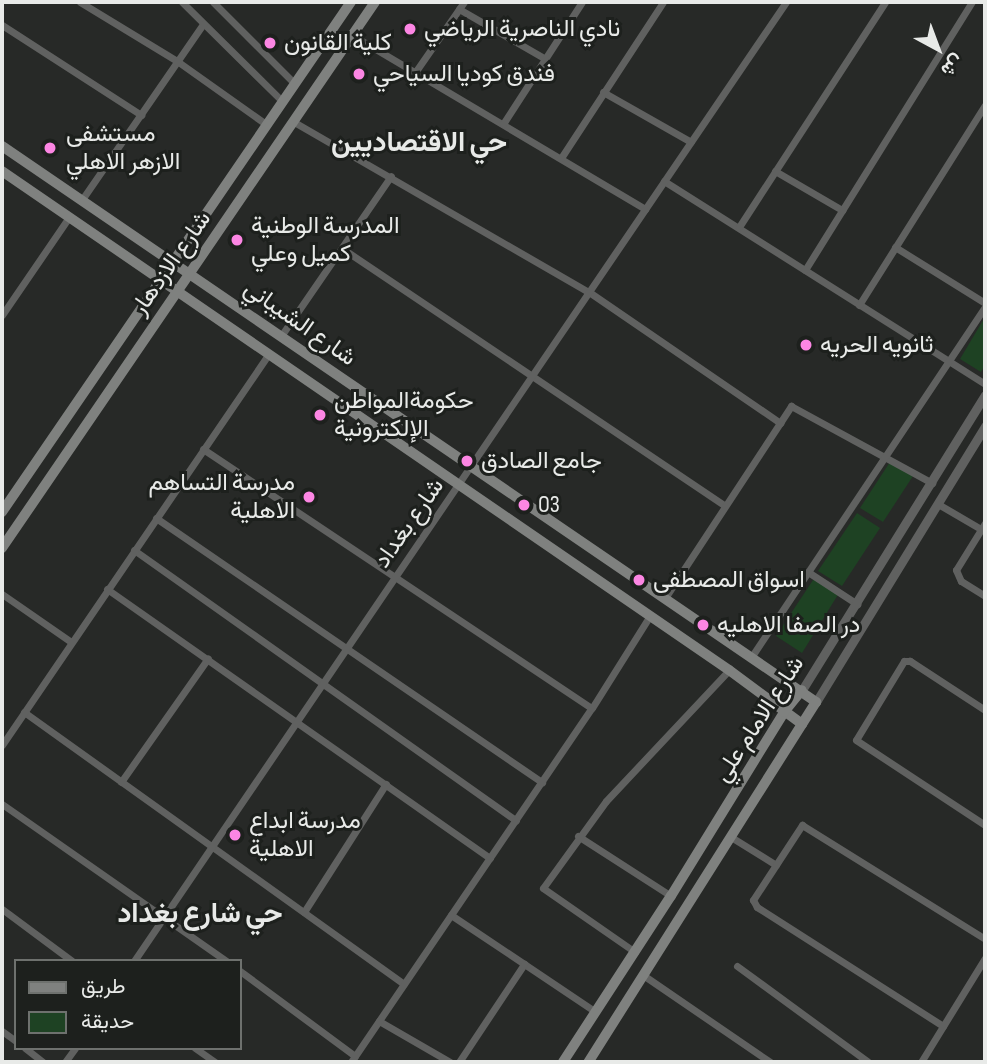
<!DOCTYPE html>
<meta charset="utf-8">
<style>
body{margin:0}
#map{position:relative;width:987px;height:1064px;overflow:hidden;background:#272927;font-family:"Sofia Sans Condensed",Vazirmatn,sans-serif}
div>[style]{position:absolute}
.green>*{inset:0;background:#1e4223}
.minor>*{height:7px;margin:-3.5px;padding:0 3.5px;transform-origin:3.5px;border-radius:3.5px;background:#606160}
.tertiary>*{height:9px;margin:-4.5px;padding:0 4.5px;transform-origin:4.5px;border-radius:4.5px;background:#606160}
.secondary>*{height:10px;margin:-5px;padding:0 5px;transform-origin:5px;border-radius:5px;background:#7f817f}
.dots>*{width:19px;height:19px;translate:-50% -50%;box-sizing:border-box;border:4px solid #1d201d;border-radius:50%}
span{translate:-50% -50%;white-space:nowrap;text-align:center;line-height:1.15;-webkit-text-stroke:6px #1d201d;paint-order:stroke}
.poi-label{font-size:24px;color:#e8eae8}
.left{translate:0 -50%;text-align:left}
.right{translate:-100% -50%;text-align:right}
.street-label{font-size:24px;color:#e8eae8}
.quarter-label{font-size:28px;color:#e8eae8;font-weight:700}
.frame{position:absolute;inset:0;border:4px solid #e8eae8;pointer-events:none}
.legend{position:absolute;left:14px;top:959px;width:228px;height:91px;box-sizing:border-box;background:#1d201d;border:2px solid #6e716e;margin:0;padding:9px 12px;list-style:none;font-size:21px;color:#e8eae8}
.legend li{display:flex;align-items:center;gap:14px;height:35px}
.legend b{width:35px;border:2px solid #6e716e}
.north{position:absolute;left:903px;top:14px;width:70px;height:70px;-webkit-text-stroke:5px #1d201d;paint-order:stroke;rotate:139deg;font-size:19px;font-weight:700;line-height:28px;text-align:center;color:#e8eae8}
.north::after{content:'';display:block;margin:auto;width:24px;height:32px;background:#e8eae8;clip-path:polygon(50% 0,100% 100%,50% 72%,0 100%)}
</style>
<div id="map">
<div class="green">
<i style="clip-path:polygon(985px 317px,985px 365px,981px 372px,960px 359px)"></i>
<i style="clip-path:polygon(890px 462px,913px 476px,883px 522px,860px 508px)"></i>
<i style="clip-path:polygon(857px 513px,880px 528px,842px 586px,818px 571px)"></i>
<i style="clip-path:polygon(815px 577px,839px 593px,802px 653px,776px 636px)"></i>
</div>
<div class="minor">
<i style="left:80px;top:2px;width:114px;rotate:31.3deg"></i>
<i style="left:177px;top:61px;width:110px;rotate:35.4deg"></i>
<i style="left:182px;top:2px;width:142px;rotate:44.7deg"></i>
<i style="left:213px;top:2px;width:116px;rotate:45deg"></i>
<i style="left:459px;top:9px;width:98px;rotate:30deg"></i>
<i style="left:2px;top:25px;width:166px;rotate:32.9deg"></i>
<i style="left:352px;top:35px;width:341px;rotate:30.7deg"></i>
<i style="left:416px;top:71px;width:84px;rotate:-55.2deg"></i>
<i style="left:603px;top:92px;width:101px;rotate:29.6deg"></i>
<i style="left:294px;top:122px;width:340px;rotate:30deg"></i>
<i style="left:589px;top:292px;width:232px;rotate:34.4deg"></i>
<i style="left:503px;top:124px;width:145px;rotate:-57.1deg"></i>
<i style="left:561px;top:158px;width:186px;rotate:-56.8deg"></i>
<i style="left:775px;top:171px;width:78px;rotate:30.2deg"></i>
<i style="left:664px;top:181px;width:380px;rotate:32.3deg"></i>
<i style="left:81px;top:201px;width:215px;rotate:-55.4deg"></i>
<i style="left:739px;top:227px;width:268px;rotate:-57deg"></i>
<i style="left:895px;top:247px;width:106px;rotate:31.9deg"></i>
<i style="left:343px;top:249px;width:460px;rotate:33.9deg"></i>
<i style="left:805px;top:270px;width:316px;rotate:-58.1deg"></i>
<i style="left:859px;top:305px;width:236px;rotate:-57.8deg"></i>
<i style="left:2px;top:315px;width:119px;rotate:-55.6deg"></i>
<i style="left:281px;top:336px;width:194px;rotate:-55.5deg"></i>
<i style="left:203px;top:449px;width:467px;rotate:33.7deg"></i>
<i style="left:938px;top:504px;width:50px;rotate:30.2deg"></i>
<i style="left:156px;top:518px;width:468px;rotate:34.4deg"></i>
<i style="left:985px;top:523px;width:55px;rotate:121.7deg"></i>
<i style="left:956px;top:570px;width:12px;rotate:66deg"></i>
<i style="left:961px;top:581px;width:28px;rotate:32deg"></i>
<i style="left:134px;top:550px;width:468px;rotate:35.3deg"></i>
<i style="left:808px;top:572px;width:59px;rotate:33.1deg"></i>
<i style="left:107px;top:589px;width:468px;rotate:35.1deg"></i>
<i style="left:2px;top:594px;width:84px;rotate:34.8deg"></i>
<i style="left:665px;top:598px;width:230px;rotate:-56.7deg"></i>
<i style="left:791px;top:406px;width:161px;rotate:28.6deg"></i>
<i style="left:752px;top:656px;width:420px;rotate:-56.3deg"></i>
<i style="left:985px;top:710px;width:90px;rotate:-146.8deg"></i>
<i style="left:910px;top:661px;width:6px;rotate:180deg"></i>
<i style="left:904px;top:661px;width:92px;rotate:121.3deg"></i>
<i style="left:856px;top:740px;width:154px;rotate:33.4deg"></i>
<i style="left:24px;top:712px;width:467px;rotate:35.6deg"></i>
<i style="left:2px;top:745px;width:472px;rotate:-55.7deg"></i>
<i style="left:121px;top:782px;width:151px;rotate:-54.9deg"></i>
<i style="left:2px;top:804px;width:274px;rotate:35deg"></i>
<i style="left:578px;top:836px;width:111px;rotate:32.8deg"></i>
<i style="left:731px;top:837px;width:53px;rotate:31.9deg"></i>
<i style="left:2px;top:909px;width:87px;rotate:36.6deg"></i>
<i style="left:304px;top:912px;width:152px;rotate:-57.4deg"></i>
<i style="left:451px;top:915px;width:174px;rotate:33.8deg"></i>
<i style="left:635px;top:952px;width:112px;rotate:-145.2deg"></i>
<i style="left:543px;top:888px;width:107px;rotate:-54.1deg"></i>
<i style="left:606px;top:801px;width:180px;rotate:-46.8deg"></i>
<i style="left:134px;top:961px;width:1160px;rotate:-55.79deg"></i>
<i style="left:737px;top:966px;width:162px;rotate:36.2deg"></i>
<i style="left:240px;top:971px;width:143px;rotate:36.5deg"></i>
<i style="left:643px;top:975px;width:154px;rotate:34.4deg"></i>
<i style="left:379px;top:1021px;width:82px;rotate:30deg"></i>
<i style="left:943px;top:1026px;width:221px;rotate:-147.4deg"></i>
<i style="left:757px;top:907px;width:8px;rotate:-120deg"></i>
<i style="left:753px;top:900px;width:90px;rotate:-56.8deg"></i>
<i style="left:802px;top:825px;width:216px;rotate:31.9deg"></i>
<i style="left:2px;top:1031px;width:17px;rotate:36deg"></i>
<i style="left:25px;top:1048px;width:23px;rotate:38deg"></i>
<i style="left:195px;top:1048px;width:24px;rotate:35deg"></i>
<i style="left:65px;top:1062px;width:17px;rotate:-54deg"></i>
<i style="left:351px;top:1062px;width:428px;rotate:-55.8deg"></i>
<i style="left:592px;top:708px;width:107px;rotate:-57.9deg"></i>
<i style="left:459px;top:1062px;width:118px;rotate:-56.4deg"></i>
<i style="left:921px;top:1062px;width:122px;rotate:-58.4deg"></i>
</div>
<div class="tertiary">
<i style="left:802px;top:690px;width:347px;rotate:-58.2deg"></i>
<i style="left:816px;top:702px;width:324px;rotate:-58.5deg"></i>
</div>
<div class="secondary">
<i style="left:2px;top:146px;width:986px;rotate:34.33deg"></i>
<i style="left:816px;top:702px;width:426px;rotate:122.3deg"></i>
<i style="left:2px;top:171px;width:882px;rotate:34.47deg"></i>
<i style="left:729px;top:670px;width:91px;rotate:36.5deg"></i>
<i style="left:2px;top:512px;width:618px;rotate:-55.62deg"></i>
<i style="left:2px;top:548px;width:661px;rotate:-55.66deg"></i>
<i style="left:563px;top:1062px;width:198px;rotate:-57deg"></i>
<i style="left:671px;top:896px;width:216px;rotate:-58.4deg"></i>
<i style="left:784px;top:712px;width:28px;rotate:-51deg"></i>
</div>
<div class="dots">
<i style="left:410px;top:29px;background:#fc86e3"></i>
<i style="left:270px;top:43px;background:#fc86e3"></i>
<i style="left:359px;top:74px;background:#fc86e3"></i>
<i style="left:50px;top:148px;background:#fc86e3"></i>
<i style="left:237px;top:240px;background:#fc86e3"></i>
<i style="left:806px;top:345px;background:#fc86e3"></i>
<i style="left:320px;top:415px;background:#fc86e3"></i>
<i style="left:467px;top:461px;background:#fc86e3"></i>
<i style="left:309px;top:497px;background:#fc86e3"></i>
<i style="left:524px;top:505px;background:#fc86e3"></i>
<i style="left:639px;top:580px;background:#fc86e3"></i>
<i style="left:703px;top:625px;background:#fc86e3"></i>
<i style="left:235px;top:835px;background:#fc86e3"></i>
</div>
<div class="poi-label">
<span class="left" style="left:424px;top:29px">نادي الناصرية الرياضي</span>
<span class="left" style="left:284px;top:43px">كلية القانون</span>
<span class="left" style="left:373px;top:74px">فندق كوديا السياحي</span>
<span class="left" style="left:66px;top:148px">مستشفى<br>الازهر الاهلي</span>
<span class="left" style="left:251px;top:240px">المدرسة الوطنية<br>كميل وعلي</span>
<span class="left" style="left:820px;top:345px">ثانويه الحريه</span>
<span class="left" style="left:334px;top:415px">حكومةالمواطن<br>الإلكترونية</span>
<span class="left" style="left:481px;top:461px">جامع الصادق</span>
<span class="right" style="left:295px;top:497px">مدرسة التساهم<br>الاهلية</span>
<span class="left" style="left:538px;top:505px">O3</span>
<span class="left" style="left:653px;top:580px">اسواق المصطفى</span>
<span class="left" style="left:717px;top:625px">در الصفا الاهليه</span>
<span class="left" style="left:249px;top:835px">مدرسة ابداع<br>الاهلية</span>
</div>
<div class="street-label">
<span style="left:171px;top:263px;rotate:-55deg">شارع الازدهار</span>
<span style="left:300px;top:323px;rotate:35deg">شارع الشيباني</span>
<span style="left:409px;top:523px;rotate:-55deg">شارع بغداد</span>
<span style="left:759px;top:719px;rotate:-57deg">شارع الامام علي</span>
</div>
<div class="quarter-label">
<span style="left:419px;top:143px">حي الاقتصاديين</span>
<span style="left:200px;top:914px">حي شارع بغداد</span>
</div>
<div class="frame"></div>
<ul class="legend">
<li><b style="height:9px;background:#7f817f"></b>طريق</li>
<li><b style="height:19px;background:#1e4223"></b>حديقة</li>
</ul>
<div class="north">ش</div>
</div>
